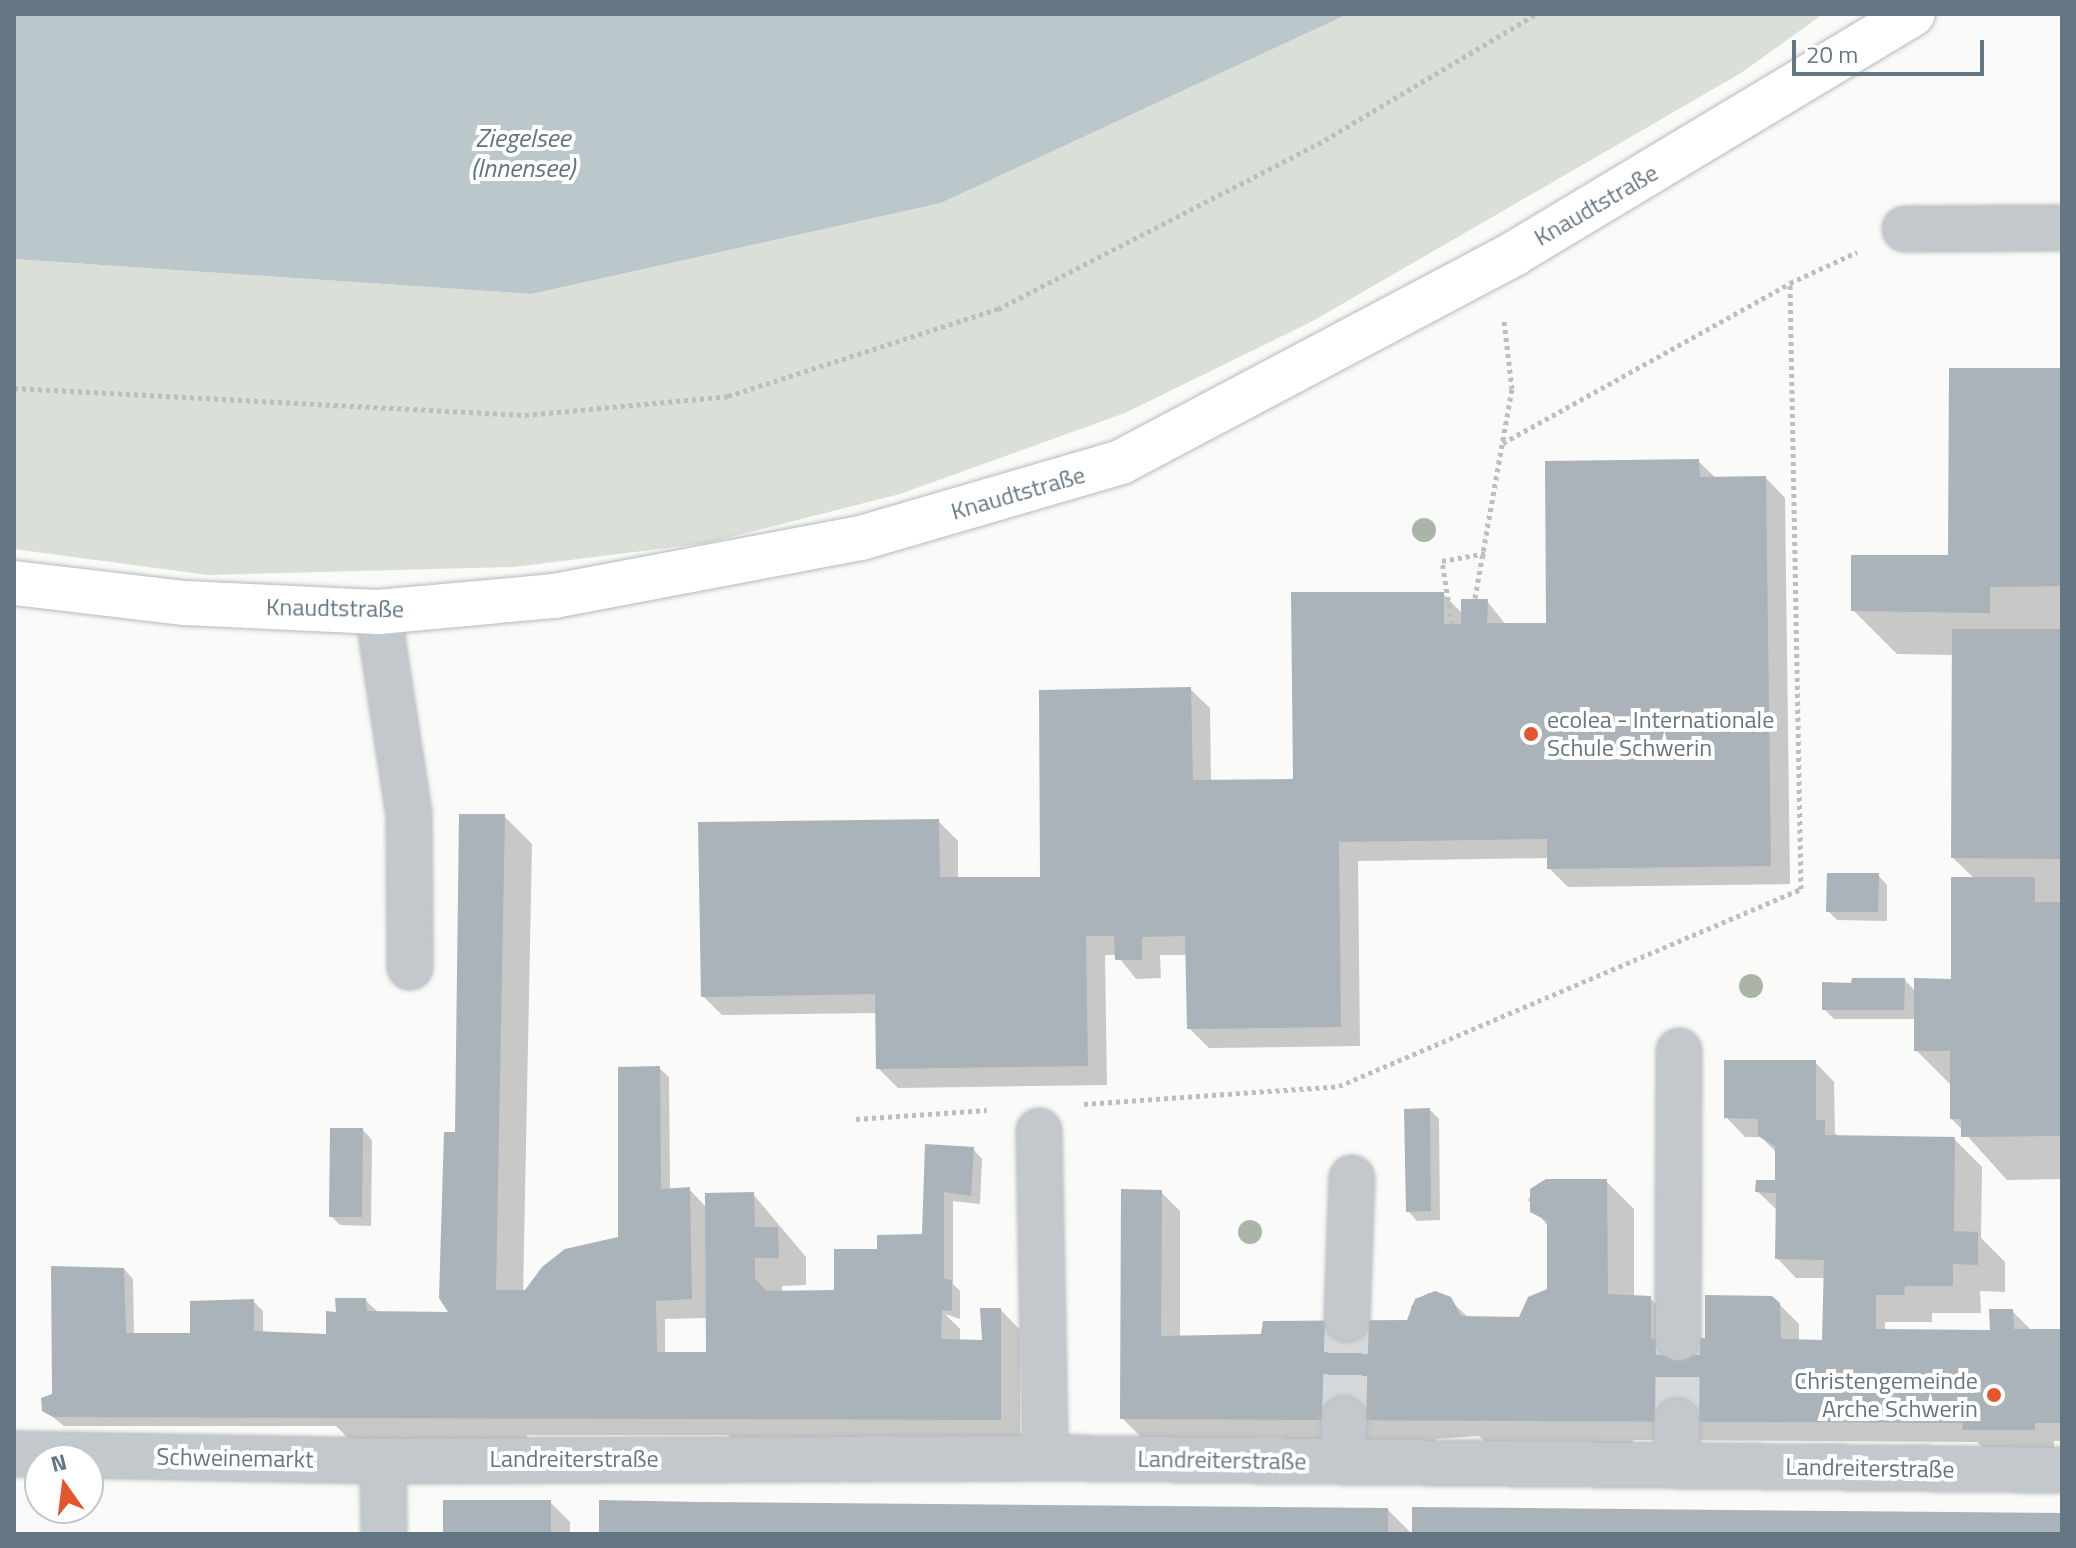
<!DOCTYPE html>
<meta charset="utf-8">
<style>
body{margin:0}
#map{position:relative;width:2076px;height:1548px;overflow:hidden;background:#fafaf8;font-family:"Titillium Web",sans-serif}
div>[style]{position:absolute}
.green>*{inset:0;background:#dadfd7}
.water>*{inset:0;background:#bbc7cb}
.shadow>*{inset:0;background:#0003}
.building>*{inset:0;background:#aab3b9}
.minor-tunnel>*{height:44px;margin-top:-22px;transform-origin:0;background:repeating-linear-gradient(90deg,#d5d9db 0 44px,transparent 0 66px)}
.path>*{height:5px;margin-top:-2.5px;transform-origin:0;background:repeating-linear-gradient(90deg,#bbbfc2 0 4px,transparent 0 8px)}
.roads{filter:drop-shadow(0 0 2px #b5babe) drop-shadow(0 0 2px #b5babe)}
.minor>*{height:44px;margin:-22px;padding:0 22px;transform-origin:22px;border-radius:22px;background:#c3c8cc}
.major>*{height:44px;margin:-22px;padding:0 22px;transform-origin:22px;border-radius:22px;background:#fff}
.trees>*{width:24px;height:24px;margin:-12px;border-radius:50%;background:#aab4a7}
.dots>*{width:22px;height:22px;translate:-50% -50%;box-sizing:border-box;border:4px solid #fff;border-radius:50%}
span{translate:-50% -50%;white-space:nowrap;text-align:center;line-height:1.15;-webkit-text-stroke:8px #fff;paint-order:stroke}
.street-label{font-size:24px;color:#657683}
.poi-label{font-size:24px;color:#657683}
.left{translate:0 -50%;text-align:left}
.right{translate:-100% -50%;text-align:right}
.water-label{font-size:26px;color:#60757c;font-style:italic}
.frame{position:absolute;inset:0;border:16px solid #657683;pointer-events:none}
.north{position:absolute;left:24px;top:1444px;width:80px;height:80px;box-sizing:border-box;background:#fff;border:2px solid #c1c8cd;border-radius:50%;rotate:346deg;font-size:22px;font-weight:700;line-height:32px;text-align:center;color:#657683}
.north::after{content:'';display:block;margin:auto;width:28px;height:36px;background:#e4572e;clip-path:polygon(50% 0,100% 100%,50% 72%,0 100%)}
.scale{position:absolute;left:1792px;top:40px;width:192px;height:36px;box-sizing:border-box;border:4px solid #657683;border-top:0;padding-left:10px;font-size:24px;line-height:28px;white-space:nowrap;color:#657683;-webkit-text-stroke:6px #fff;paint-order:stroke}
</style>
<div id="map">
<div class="green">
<i style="clip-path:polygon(1348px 14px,1823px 14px,1741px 73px,1311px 322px,1125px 413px,900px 494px,707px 543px,514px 567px,208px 575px,14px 549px,14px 259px,531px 294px,941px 203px)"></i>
</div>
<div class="water">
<i style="clip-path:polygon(14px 14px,1348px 14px,941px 203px,531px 294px,14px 259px)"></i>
</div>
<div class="shadow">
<i style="clip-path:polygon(2062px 370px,2062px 1179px,2007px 1180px,1952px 1119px,1952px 1086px,1916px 1050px,1916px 1019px,1834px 1019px,1824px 1009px,1824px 984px,1905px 980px,1916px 992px,1953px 981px,1975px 879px,1953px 858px,1953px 655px,1897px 654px,1853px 610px,1950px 557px)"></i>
<i style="clip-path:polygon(1698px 461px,1717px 479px,1766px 478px,1785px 498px,1790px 884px,1568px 887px,1549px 868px,1549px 858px,1358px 861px,1360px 1046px,1209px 1048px,1189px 1028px,1188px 955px,1160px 955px,1161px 978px,1136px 979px,1117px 955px,1105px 955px,1107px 1085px,898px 1088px,878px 1068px,877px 1013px,722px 1015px,703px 996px,938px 821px,958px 841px,958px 879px,1042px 879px,1190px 689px,1210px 708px,1211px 782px,1295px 781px,1443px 594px,1463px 614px,1487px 601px,1506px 625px,1548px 625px)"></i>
<i style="clip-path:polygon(evenodd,504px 816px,532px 844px,523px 1296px,620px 1239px,659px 1068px,669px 1077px,670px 1189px,689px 1189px,707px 1208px,753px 1194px,806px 1257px,806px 1285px,782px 1286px,782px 1293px,836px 1292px,879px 1251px,925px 1241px,927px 1146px,973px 1149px,982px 1159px,980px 1204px,953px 1201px,953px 1284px,960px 1291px,960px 1319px,945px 1314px,960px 1329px,960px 1341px,985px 1342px,1001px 1310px,1020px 1330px,1020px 1439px,863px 1436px,863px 1444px,737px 1443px,728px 1435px,527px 1435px,527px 1450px,362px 1452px,336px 1426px,64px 1426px,44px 1410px,124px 1269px,133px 1279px,134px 1335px,192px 1335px,253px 1301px,263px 1311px,263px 1334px,327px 1336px,338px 1314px,365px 1300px,379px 1313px,452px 1314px,457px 1134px,504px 816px,708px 1318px,708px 1357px,665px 1354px,665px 1319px,708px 1318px)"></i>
<i style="clip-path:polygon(1878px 875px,1887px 885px,1887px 921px,1837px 920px,1828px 911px)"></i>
<i style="clip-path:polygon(1815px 1062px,1834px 1082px,1835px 1133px,1839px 1137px,1954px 1139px,1982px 1167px,1981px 1238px,2005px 1262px,2005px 1292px,1980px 1291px,1981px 1313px,1932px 1313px,1932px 1322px,1885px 1322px,1885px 1331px,1992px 1332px,2012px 1311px,2032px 1331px,2062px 1331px,2062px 1441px,2054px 1441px,2054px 1449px,1984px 1448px,1977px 1442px,1633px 1440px,1632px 1449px,1491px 1447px,1479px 1436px,1436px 1439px,1436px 1447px,1291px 1446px,1283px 1438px,1142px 1438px,1122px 1418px,1161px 1192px,1180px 1211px,1180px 1338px,1411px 1327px,1411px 1306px,1428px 1293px,1443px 1294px,1469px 1318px,1520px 1319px,1549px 1291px,1549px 1228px,1528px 1200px,1539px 1183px,1606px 1181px,1634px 1209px,1634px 1297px,1650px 1298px,1669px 1317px,1669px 1340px,1707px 1340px,1779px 1304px,1799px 1324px,1799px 1342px,1825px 1342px,1825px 1278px,1796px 1278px,1777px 1258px,1778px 1211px,1757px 1191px,1777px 1183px,1777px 1153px,1761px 1137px,1745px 1137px,1726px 1117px)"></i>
<i style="clip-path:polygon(1430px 1110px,1439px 1119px,1440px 1220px,1417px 1221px,1408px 1211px)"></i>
<i style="clip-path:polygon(363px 1130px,372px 1140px,371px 1226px,340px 1225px,331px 1216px)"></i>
<i style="clip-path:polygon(550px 1502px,570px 1522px,570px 1534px,445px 1534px)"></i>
<i style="clip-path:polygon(1388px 1510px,1412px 1534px,601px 1534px)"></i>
</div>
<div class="building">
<i style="clip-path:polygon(1949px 368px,2062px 368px,2062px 586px,1990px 587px,1990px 613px,1851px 611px,1851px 555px,1948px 555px)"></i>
<i style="clip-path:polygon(1699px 459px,1700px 477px,1766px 476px,1771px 866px,1547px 869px,1547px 839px,1339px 842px,1341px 1027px,1187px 1029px,1185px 936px,1142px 937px,1142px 960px,1115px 960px,1114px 936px,1086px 936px,1088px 1066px,876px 1069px,875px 994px,701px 997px,698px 822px,939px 819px,940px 877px,1040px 877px,1039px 690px,1191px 687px,1193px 780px,1293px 779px,1291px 592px,1444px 592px,1444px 624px,1461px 624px,1461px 599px,1488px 599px,1487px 623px,1546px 623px,1545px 461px)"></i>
<i style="clip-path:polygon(1952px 629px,2062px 629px,2062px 859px,1951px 858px)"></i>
<i style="clip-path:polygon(459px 814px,505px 814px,496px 1290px,525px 1290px,542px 1267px,565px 1249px,618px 1237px,618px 1067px,660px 1066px,661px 1189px,690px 1187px,692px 1299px,656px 1301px,657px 1352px,706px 1352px,705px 1193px,754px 1192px,755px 1227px,778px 1227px,779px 1258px,755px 1258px,755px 1278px,766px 1291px,834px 1290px,834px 1249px,877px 1249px,877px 1235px,922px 1234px,925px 1144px,974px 1147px,971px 1196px,944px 1192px,944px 1279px,952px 1280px,952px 1311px,942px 1310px,941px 1339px,982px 1340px,980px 1308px,1001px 1308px,1001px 1420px,53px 1417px,42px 1411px,41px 1398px,52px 1394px,51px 1266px,124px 1268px,126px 1333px,190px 1333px,190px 1301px,254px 1299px,254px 1331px,326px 1334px,326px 1311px,336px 1312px,335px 1298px,366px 1298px,367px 1311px,448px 1312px,439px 1298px,444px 1132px,455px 1132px)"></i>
<i style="clip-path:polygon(1827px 873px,1879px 873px,1878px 912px,1826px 912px)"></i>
<i style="clip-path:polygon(1951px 877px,2035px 877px,2035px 902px,2062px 902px,2062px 1136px,1961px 1137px,1961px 1119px,1950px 1119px,1950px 1051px,1914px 1051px,1914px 978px,1951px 979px)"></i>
<i style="clip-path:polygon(1852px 978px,1905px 978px,1904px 1010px,1822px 1010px,1822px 982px,1851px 983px)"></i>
<i style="clip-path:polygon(1724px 1060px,1816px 1060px,1816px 1120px,1825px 1120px,1825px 1135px,1955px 1137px,1954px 1231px,1978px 1232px,1978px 1265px,1953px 1264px,1953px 1286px,1905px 1286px,1904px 1295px,1876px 1295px,1876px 1329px,1990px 1330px,1989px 1309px,2013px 1309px,2014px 1329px,2062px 1329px,2062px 1423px,2035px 1423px,2035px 1430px,1962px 1430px,1963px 1423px,1120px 1419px,1121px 1189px,1162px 1190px,1161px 1336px,1261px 1334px,1263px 1321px,1407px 1320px,1415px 1299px,1435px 1291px,1451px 1297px,1461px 1316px,1519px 1317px,1528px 1297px,1547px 1289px,1547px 1221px,1530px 1212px,1530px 1189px,1546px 1179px,1607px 1179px,1608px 1294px,1651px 1296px,1651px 1339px,1705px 1338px,1705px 1295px,1772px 1296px,1780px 1303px,1781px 1339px,1822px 1340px,1824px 1260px,1775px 1259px,1776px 1193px,1755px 1192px,1756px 1180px,1775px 1180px,1775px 1146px,1758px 1136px,1758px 1119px,1724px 1118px)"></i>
<i style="clip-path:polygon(1430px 1108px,1431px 1211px,1406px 1212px,1404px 1109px)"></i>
<i style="clip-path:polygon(330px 1128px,363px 1128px,362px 1217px,329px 1217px)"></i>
<i style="clip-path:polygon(443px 1500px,551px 1500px,551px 1534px,443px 1534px)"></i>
<i style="clip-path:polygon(599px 1500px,698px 1502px,1388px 1508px,1388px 1534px,599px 1534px)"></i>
<i style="clip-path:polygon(1412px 1507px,2062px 1513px,2062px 1534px,1412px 1534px)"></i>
</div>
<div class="minor-tunnel">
<i style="left:1344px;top:1419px;width:100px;rotate:-88.3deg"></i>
<i style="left:1677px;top:1421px;width:83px;rotate:-89.3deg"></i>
</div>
<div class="path">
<i style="left:14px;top:388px;width:512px;rotate:3.02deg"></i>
<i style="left:525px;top:415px;width:204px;rotate:-5.3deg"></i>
<i style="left:728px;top:396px;width:284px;rotate:-17.9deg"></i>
<i style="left:998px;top:309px;width:360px;rotate:-27.3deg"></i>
<i style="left:1318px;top:144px;width:254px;rotate:-30.8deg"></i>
<i style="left:1503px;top:443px;width:329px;rotate:-29.1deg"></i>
<i style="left:1790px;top:283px;width:74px;rotate:-24.8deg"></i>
<i style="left:1475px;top:598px;width:212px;rotate:-80deg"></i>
<i style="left:1512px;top:389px;width:68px;rotate:-96.7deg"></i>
<i style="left:1452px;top:624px;width:64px;rotate:-99deg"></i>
<i style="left:1442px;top:561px;width:45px;rotate:-10.3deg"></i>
<i style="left:1084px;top:1104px;width:256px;rotate:-4deg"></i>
<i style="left:1339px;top:1086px;width:502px;rotate:-23.09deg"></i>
<i style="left:1801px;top:889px;width:606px;rotate:-91.04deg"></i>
<i style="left:856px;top:1119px;width:131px;rotate:-3.9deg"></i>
</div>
<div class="roads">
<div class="minor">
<i style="left:1905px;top:229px;width:157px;rotate:-0.4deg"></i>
<i style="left:378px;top:612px;width:205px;rotate:81.3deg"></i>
<i style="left:409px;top:815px;width:152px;rotate:89.6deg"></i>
<i style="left:1039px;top:1131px;width:327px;rotate:88.9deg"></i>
<i style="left:1347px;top:1319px;width:141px;rotate:-88deg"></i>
<i style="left:1678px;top:1338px;width:287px;rotate:-89.8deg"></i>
<i style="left:14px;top:1454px;width:369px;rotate:1.1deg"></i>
<i style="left:383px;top:1461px;width:662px;rotate:-0.26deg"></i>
<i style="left:1045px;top:1458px;width:1017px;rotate:0.68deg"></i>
<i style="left:383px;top:1461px;width:73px;rotate:89.2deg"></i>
<i style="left:1344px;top:1462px;width:43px;rotate:-90deg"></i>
<i style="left:1677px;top:1466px;width:45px;rotate:-90deg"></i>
</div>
<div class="major">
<i style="left:14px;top:583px;width:172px;rotate:6.7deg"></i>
<i style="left:185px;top:603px;width:193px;rotate:2.7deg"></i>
<i style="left:378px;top:612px;width:177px;rotate:-5.2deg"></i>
<i style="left:554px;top:596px;width:312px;rotate:-10.7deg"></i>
<i style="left:861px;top:538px;width:271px;rotate:-16.3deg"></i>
<i style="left:1121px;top:462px;width:446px;rotate:-27.9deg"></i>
<i style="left:1515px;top:253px;width:464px;rotate:-31deg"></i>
</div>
</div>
<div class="trees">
<i style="left:1424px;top:530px"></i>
<i style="left:1751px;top:986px"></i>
<i style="left:1250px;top:1232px"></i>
</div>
<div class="dots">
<i style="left:1531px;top:734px;background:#e4572e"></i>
<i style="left:1994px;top:1395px;background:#e4572e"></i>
</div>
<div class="street-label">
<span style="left:1596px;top:205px;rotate:-30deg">Knaudtstraße</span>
<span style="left:1018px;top:493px;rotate:-16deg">Knaudtstraße</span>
<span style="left:335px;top:608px;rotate:1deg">Knaudtstraße</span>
<span style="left:235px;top:1458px;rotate:1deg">Schweinemarkt</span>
<span style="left:574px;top:1459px">Landreiterstraße</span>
<span style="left:1222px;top:1460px;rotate:1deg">Landreiterstraße</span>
<span style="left:1870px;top:1468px;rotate:1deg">Landreiterstraße</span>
</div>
<div class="poi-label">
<span class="left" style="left:1547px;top:734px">ecolea - Internationale<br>Schule Schwerin</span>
<span class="right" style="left:1978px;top:1395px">Christengemeinde<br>Arche Schwerin</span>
</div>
<div class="water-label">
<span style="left:523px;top:153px">Ziegelsee<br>(Innensee)</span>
</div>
<div class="frame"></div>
<div class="north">N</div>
<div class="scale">20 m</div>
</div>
